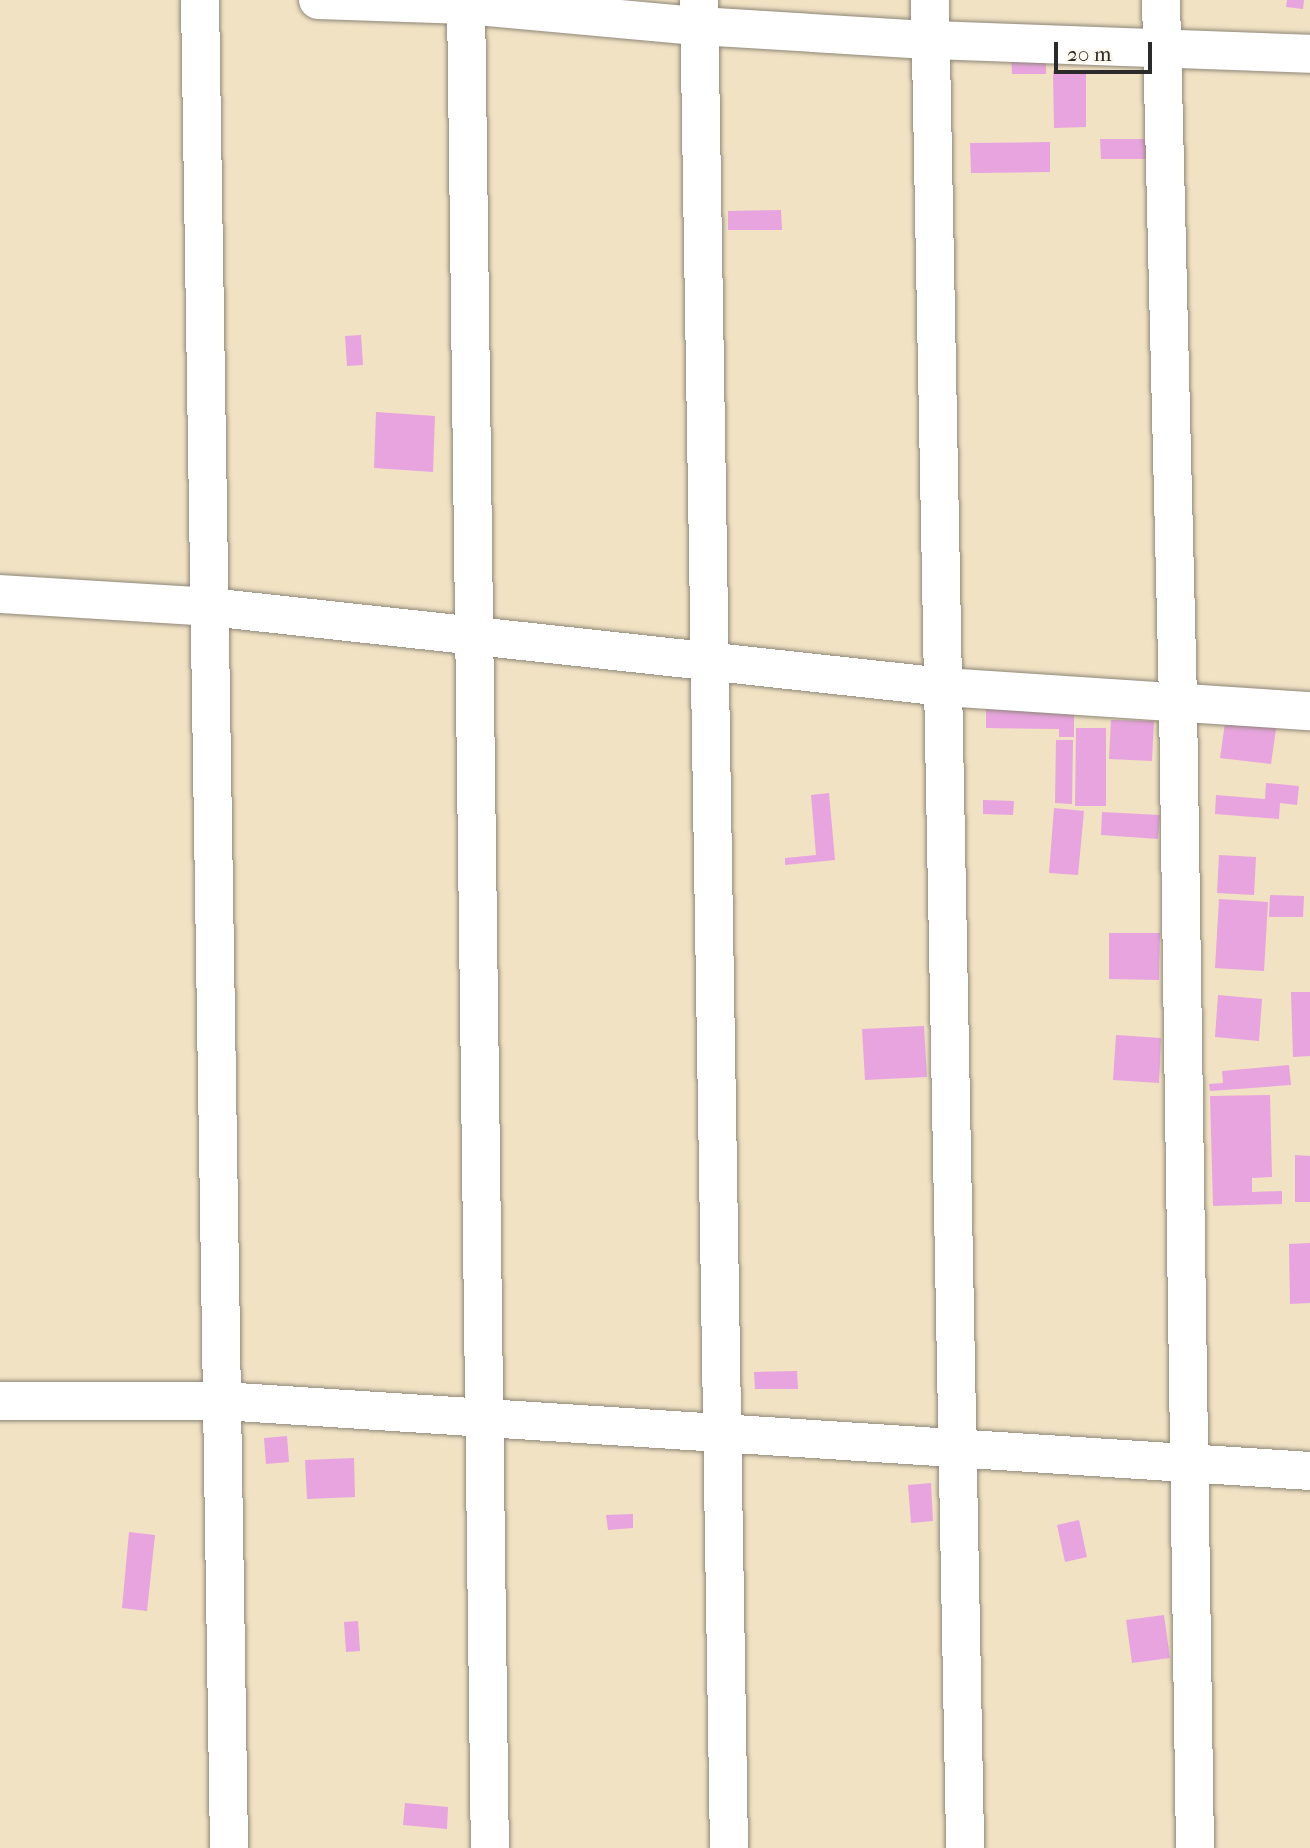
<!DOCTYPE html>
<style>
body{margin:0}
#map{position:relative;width:1310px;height:1848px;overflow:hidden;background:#f1e2c4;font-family:"IM FELL French Canon",serif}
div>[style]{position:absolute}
.building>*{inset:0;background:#e7a4de}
.roads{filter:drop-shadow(0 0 2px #8e8678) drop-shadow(0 0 2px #8e8678)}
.minor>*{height:38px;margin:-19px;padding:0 19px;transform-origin:19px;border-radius:19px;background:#fff}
span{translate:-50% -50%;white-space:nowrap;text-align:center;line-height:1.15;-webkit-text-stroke:5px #fbf7ec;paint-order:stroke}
.scale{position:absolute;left:1054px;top:42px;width:98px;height:32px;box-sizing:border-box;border:4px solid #2b2b2b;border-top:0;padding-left:9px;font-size:21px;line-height:24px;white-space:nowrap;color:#2b2b2b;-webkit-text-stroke:5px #fbf7ec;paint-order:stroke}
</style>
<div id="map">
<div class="building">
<i style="clip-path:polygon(1287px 0,1304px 0,1303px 9px,1286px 7px)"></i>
<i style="clip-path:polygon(1011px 51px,1046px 51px,1046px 74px,1012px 74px)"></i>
<i style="clip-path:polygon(1086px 70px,1086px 127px,1054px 128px,1053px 71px)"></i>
<i style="clip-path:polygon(1100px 139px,1150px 139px,1150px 159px,1101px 159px)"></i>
<i style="clip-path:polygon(1050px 142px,1050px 172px,971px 173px,970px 143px)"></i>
<i style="clip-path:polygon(781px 210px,782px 230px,728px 230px,728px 211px)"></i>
<i style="clip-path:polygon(361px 335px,363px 365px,347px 366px,345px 336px)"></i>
<i style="clip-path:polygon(376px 412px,435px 416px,433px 472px,374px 468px)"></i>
<i style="clip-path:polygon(986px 703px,1074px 704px,1074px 737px,1059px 737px,1059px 729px,986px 728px)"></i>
<i style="clip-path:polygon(1226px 716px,1277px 722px,1271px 764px,1220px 758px)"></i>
<i style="clip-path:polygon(1111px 720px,1154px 721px,1152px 761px,1109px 759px)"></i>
<i style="clip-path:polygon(1076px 728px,1106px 728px,1106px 806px,1075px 806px)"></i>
<i style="clip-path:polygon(1056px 740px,1073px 740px,1072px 804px,1055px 803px)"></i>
<i style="clip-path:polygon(1266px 783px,1299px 786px,1297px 805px,1280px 803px,1279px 819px,1215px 814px,1216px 795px,1265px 799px)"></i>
<i style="clip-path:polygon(829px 793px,835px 860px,785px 865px,785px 858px,816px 855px,811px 795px)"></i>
<i style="clip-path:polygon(983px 800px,1014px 801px,1013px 815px,983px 814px)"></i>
<i style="clip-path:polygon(1054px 808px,1084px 811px,1078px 875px,1049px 873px)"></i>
<i style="clip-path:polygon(1102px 812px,1160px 815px,1158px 839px,1101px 835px)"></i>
<i style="clip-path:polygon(1219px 855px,1256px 857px,1254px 895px,1217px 893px)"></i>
<i style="clip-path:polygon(1270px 895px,1304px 896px,1303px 917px,1269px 917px)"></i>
<i style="clip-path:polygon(1219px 899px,1268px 902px,1264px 971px,1215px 968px)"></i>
<i style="clip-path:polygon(1109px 933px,1160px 933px,1159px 980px,1109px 979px)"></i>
<i style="clip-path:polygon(1291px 992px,1310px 992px,1310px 1056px,1293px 1057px)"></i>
<i style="clip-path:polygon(1218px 995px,1262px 999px,1259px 1041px,1215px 1037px)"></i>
<i style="clip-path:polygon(924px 1026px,927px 1077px,865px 1080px,862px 1029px)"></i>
<i style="clip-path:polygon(1116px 1035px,1161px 1038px,1159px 1083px,1113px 1080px)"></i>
<i style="clip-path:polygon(1289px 1065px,1291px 1085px,1210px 1091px,1209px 1084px,1223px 1083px,1222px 1071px)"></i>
<i style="clip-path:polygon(1270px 1095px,1272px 1177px,1252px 1178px,1252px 1192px,1282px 1191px,1282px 1204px,1213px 1206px,1210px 1096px)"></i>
<i style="clip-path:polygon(1295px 1155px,1310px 1156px,1310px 1202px,1295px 1202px)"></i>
<i style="clip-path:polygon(1310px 1243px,1310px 1303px,1290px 1304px,1289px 1244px)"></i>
<i style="clip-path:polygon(797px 1371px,798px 1389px,755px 1389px,754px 1372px)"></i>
<i style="clip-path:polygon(287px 1436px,289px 1462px,266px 1464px,264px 1438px)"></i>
<i style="clip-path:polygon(354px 1458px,355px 1497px,307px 1499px,305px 1460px)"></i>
<i style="clip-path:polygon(931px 1483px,933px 1521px,911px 1523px,908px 1485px)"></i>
<i style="clip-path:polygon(633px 1514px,633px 1528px,608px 1530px,606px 1515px)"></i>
<i style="clip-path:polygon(1079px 1520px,1087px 1557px,1065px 1562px,1057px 1525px)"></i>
<i style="clip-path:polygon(129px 1532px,155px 1535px,147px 1611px,122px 1608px)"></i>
<i style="clip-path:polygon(1164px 1615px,1170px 1658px,1132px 1663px,1126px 1620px)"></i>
<i style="clip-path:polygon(358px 1621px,360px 1651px,346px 1652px,344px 1622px)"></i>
<i style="clip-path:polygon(405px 1803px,448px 1807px,447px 1829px,403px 1825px)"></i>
</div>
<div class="roads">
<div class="minor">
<i style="left:200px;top:0;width:1848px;rotate:89.1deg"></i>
<i style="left:318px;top:0;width:148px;rotate:1.9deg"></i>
<i style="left:466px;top:5px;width:234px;rotate:5.2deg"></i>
<i style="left:699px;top:26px;width:232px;rotate:3.5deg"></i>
<i style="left:931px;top:40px;width:379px;rotate:2.1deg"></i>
<i style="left:466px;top:0;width:1848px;rotate:89.26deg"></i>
<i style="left:699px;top:0;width:1848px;rotate:89.07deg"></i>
<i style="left:930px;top:0;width:1848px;rotate:88.91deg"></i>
<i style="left:1161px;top:0;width:703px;rotate:88.61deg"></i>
<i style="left:1178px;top:703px;width:1145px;rotate:89.15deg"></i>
<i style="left:0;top:594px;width:210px;rotate:3.5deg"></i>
<i style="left:210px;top:607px;width:738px;rotate:6.22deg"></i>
<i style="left:944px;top:687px;width:367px;rotate:3.8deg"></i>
<i style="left:0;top:1401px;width:222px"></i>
<i style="left:222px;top:1401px;width:1090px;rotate:3.68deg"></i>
</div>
</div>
<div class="scale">20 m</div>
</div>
